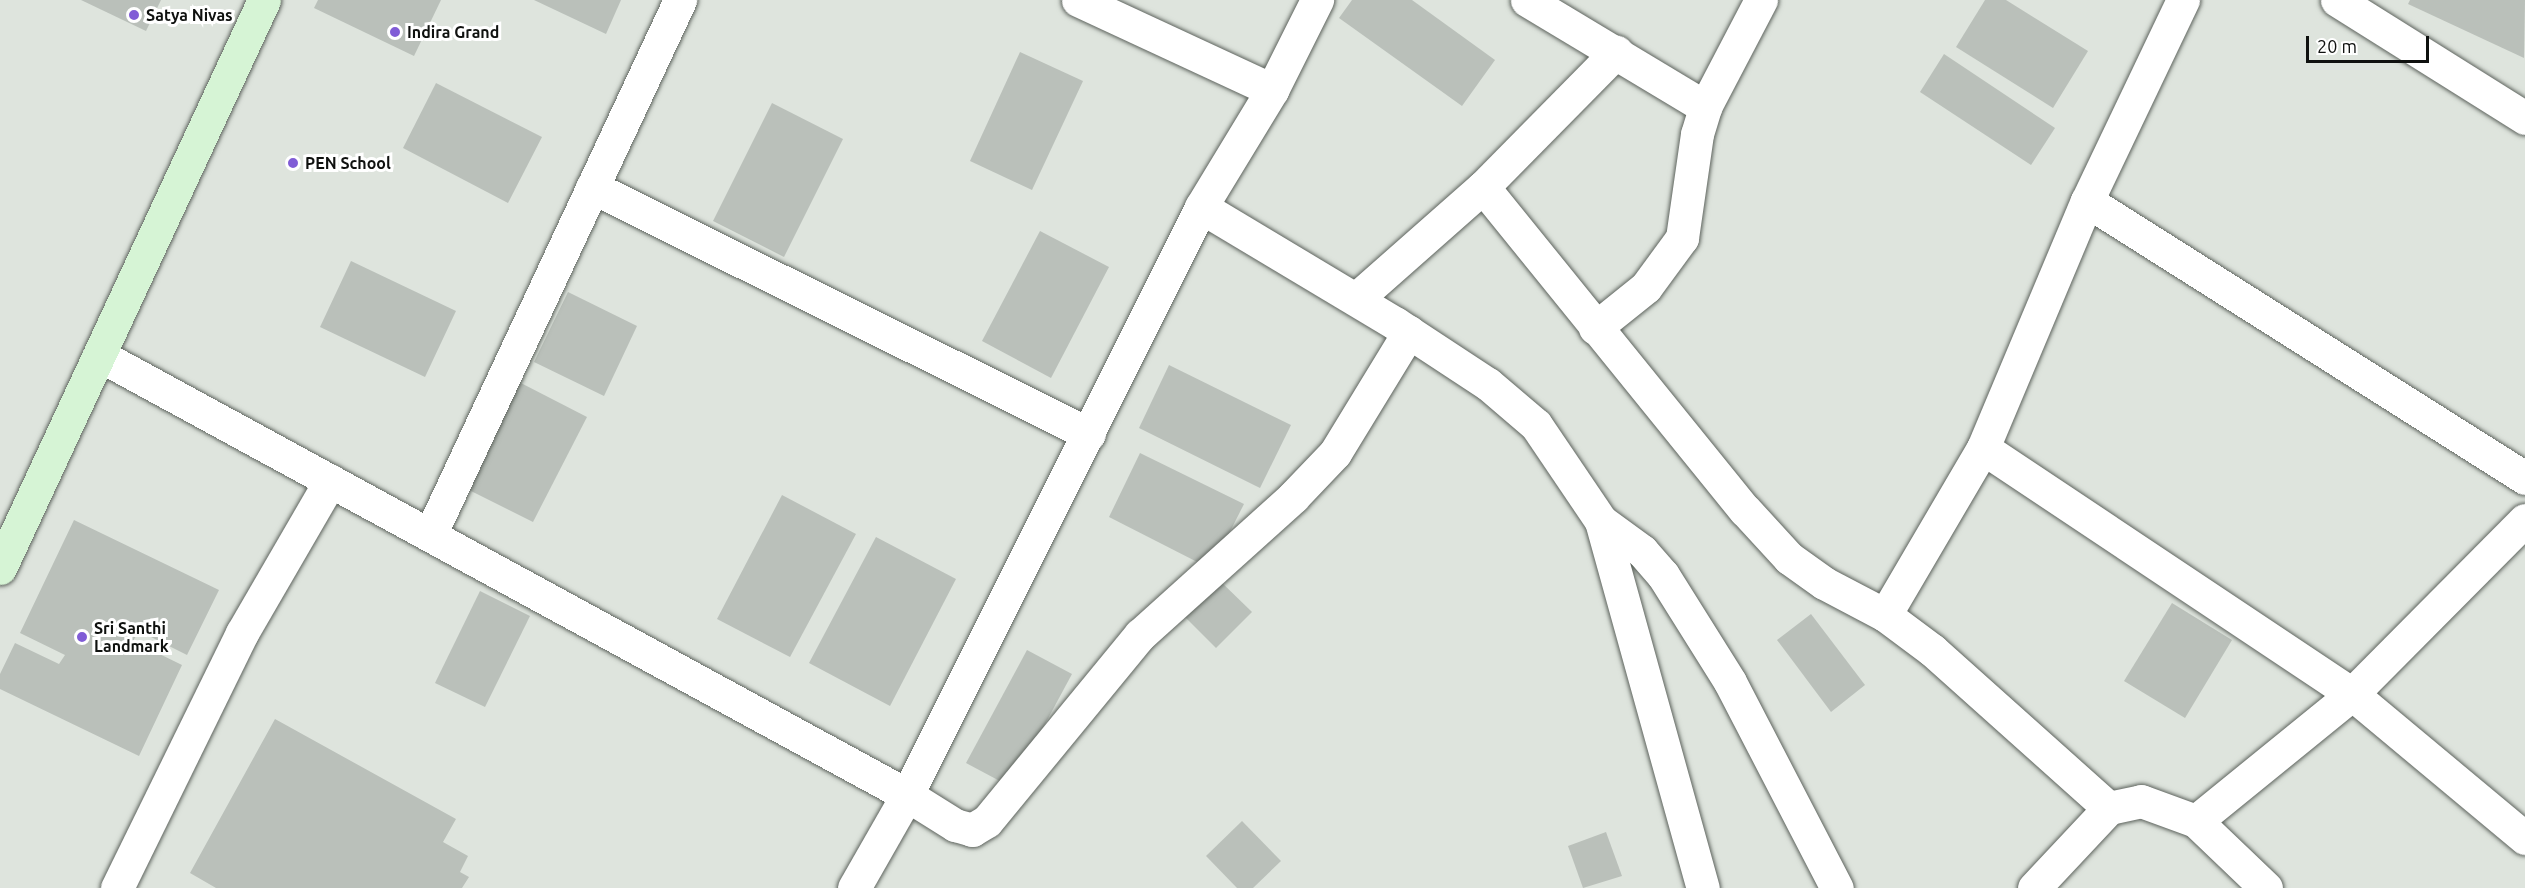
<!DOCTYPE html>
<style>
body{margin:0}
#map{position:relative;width:2525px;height:888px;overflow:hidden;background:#dee4dd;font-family:Ubuntu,sans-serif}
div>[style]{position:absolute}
.building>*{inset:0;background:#bac0ba}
.roads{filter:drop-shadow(0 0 2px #5d635d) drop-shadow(0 0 2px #5d635d)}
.street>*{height:33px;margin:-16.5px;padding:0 16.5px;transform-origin:16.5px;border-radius:16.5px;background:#fff}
.secondary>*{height:33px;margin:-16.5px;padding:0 16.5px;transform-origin:16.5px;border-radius:16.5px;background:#d6f4d5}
.dots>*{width:16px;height:16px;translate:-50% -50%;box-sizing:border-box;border:3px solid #fff;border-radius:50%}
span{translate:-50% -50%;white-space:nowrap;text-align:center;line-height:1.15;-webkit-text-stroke:6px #fff;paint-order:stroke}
.poi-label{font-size:16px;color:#0f110f;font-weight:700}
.left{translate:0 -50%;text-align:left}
.scale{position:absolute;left:2306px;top:36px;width:123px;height:27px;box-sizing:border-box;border:3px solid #0f110f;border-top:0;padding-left:8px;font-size:18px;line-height:21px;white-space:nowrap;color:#0f110f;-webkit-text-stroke:4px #fff;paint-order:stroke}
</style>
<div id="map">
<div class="building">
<i style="clip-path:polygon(81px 0,161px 0,146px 31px)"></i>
<i style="clip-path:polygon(318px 0,441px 0,414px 56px,314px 8px)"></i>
<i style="clip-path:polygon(534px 0,621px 0,606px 34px)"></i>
<i style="clip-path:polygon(1352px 0,1412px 0,1495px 60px,1462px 106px,1339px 18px)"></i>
<i style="clip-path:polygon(1985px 0,2006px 0,2088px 51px,2053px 108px,1956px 47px)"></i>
<i style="clip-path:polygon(2410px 0,2525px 0,2524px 58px,2408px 4px)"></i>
<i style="clip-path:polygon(1020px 52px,1083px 81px,1032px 190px,970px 161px)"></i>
<i style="clip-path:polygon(1944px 54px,2055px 128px,2031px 165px,1920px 92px)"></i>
<i style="clip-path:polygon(436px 83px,542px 137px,508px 203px,403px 148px)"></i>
<i style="clip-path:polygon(772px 103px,843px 139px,784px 257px,713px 221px)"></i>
<i style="clip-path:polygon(1040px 231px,1109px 267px,1051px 378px,982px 341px)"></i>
<i style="clip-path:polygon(351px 261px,456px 311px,425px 377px,320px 327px)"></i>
<i style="clip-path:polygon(568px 292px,637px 326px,604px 396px,534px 362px)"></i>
<i style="clip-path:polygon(1169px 365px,1291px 425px,1260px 488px,1139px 428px)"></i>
<i style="clip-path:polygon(517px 381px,587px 417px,533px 522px,463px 487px)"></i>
<i style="clip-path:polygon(1140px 453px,1244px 504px,1211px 569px,1109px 517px)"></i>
<i style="clip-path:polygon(782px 495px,856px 534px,790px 657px,717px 619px)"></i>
<i style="clip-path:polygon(74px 520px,219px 590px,187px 655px,139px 631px,133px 641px,182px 665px,139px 756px,0 689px,0 674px,15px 643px,59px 664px,65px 655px,20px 633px)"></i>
<i style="clip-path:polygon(876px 537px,956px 579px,890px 706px,809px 663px)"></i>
<i style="clip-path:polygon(1217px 578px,1252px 612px,1216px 648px,1182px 614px)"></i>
<i style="clip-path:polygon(480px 591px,530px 616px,485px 707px,435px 683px)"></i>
<i style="clip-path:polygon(2172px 603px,2232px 640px,2185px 718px,2124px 681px)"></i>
<i style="clip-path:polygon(1811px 614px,1865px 685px,1831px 712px,1777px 640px)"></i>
<i style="clip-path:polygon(1027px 650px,1072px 674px,1011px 787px,966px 763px)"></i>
<i style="clip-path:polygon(275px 719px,456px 819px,443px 842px,468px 856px,460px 872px,469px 877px,462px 888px,216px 888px,190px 873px)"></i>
<i style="clip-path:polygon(1242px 821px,1281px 861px,1253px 888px,1237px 888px,1206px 856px)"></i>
<i style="clip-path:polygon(1606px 832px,1622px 876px,1583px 888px,1568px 846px)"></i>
</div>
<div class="roads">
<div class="street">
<i style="left:1078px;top:0;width:214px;rotate:24.9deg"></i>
<i style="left:1527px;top:0;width:208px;rotate:31deg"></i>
<i style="left:2337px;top:0;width:222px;rotate:32.1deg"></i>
<i style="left:592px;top:187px;width:555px;rotate:26.43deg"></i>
<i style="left:1483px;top:187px;width:416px;rotate:51deg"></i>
<i style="left:1745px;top:510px;width:65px;rotate:47.5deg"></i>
<i style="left:1789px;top:558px;width:43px;rotate:35.5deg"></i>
<i style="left:1824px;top:583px;width:69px;rotate:27.7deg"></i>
<i style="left:1885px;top:615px;width:59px;rotate:36.7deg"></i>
<i style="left:1932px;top:650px;width:237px;rotate:41.8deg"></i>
<i style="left:2087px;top:201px;width:518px;rotate:32.31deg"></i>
<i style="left:1201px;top:207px;width:226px;rotate:30.9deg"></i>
<i style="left:1395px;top:323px;width:111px;rotate:33.3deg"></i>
<i style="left:1488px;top:384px;width:63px;rotate:40.5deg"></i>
<i style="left:1536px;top:425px;width:116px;rotate:55.9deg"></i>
<i style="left:1601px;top:521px;width:381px;rotate:74.5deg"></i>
<i style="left:1356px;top:299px;width:169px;rotate:-41.4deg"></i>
<i style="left:1483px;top:187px;width:190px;rotate:-45.4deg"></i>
<i style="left:1595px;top:328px;width:65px;rotate:-38.8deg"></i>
<i style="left:1646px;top:287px;width:61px;rotate:-53.7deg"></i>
<i style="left:1682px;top:238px;width:105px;rotate:-81.8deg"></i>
<i style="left:1697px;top:134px;width:28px;rotate:-73deg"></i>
<i style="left:1705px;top:107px;width:121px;rotate:-62.4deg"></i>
<i style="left:99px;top:355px;width:920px;rotate:28.57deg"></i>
<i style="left:907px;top:795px;width:57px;rotate:32deg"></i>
<i style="left:955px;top:825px;width:18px;rotate:16deg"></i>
<i style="left:972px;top:830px;width:17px;rotate:-31deg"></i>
<i style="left:987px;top:821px;width:241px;rotate:-50.6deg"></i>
<i style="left:1140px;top:635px;width:206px;rotate:-42deg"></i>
<i style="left:1293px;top:497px;width:61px;rotate:-46.3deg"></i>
<i style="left:1335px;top:453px;width:142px;rotate:-58.6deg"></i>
<i style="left:1983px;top:448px;width:443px;rotate:33.7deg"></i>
<i style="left:2352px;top:694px;width:225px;rotate:39.8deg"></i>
<i style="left:1601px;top:521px;width:51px;rotate:36.2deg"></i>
<i style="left:1642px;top:551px;width:32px;rotate:49deg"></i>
<i style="left:1663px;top:575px;width:126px;rotate:57.9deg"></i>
<i style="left:1730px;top:682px;width:232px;rotate:62.6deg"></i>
<i style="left:430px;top:535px;width:591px;rotate:-64.95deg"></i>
<i style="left:1885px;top:615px;width:194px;rotate:-59.6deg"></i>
<i style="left:1983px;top:448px;width:268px;rotate:-67.2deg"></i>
<i style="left:2087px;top:201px;width:223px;rotate:-64.5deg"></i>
<i style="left:117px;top:888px;width:284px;rotate:-63.9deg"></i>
<i style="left:242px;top:633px;width:176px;rotate:-59.9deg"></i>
<i style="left:854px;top:888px;width:107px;rotate:-60.3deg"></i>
<i style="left:907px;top:795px;width:657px;rotate:-63.43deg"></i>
<i style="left:1201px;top:207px;width:137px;rotate:-58.7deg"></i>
<i style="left:1272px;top:90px;width:101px;rotate:-63.4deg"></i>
<i style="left:2034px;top:888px;width:110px;rotate:-46.8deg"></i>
<i style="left:2109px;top:808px;width:33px;rotate:-12deg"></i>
<i style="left:2141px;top:801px;width:59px;rotate:20deg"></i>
<i style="left:2266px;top:888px;width:97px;rotate:-136.3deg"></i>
<i style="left:2196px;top:821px;width:201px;rotate:-39.1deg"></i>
<i style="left:2352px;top:694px;width:245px;rotate:-45.2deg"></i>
</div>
<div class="secondary">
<i style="left:0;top:568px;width:626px;rotate:-65.07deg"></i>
</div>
</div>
<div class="dots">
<i style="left:134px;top:15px;background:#805cd6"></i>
<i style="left:395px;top:32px;background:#805cd6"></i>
<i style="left:293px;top:163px;background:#805cd6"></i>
<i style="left:82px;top:637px;background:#805cd6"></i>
</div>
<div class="poi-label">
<span class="left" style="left:146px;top:15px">Satya Nivas</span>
<span class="left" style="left:407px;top:32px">Indira Grand</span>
<span class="left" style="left:305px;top:163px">PEN School</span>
<span class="left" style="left:94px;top:637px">Sri Santhi<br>Landmark</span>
</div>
<div class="scale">20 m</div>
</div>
